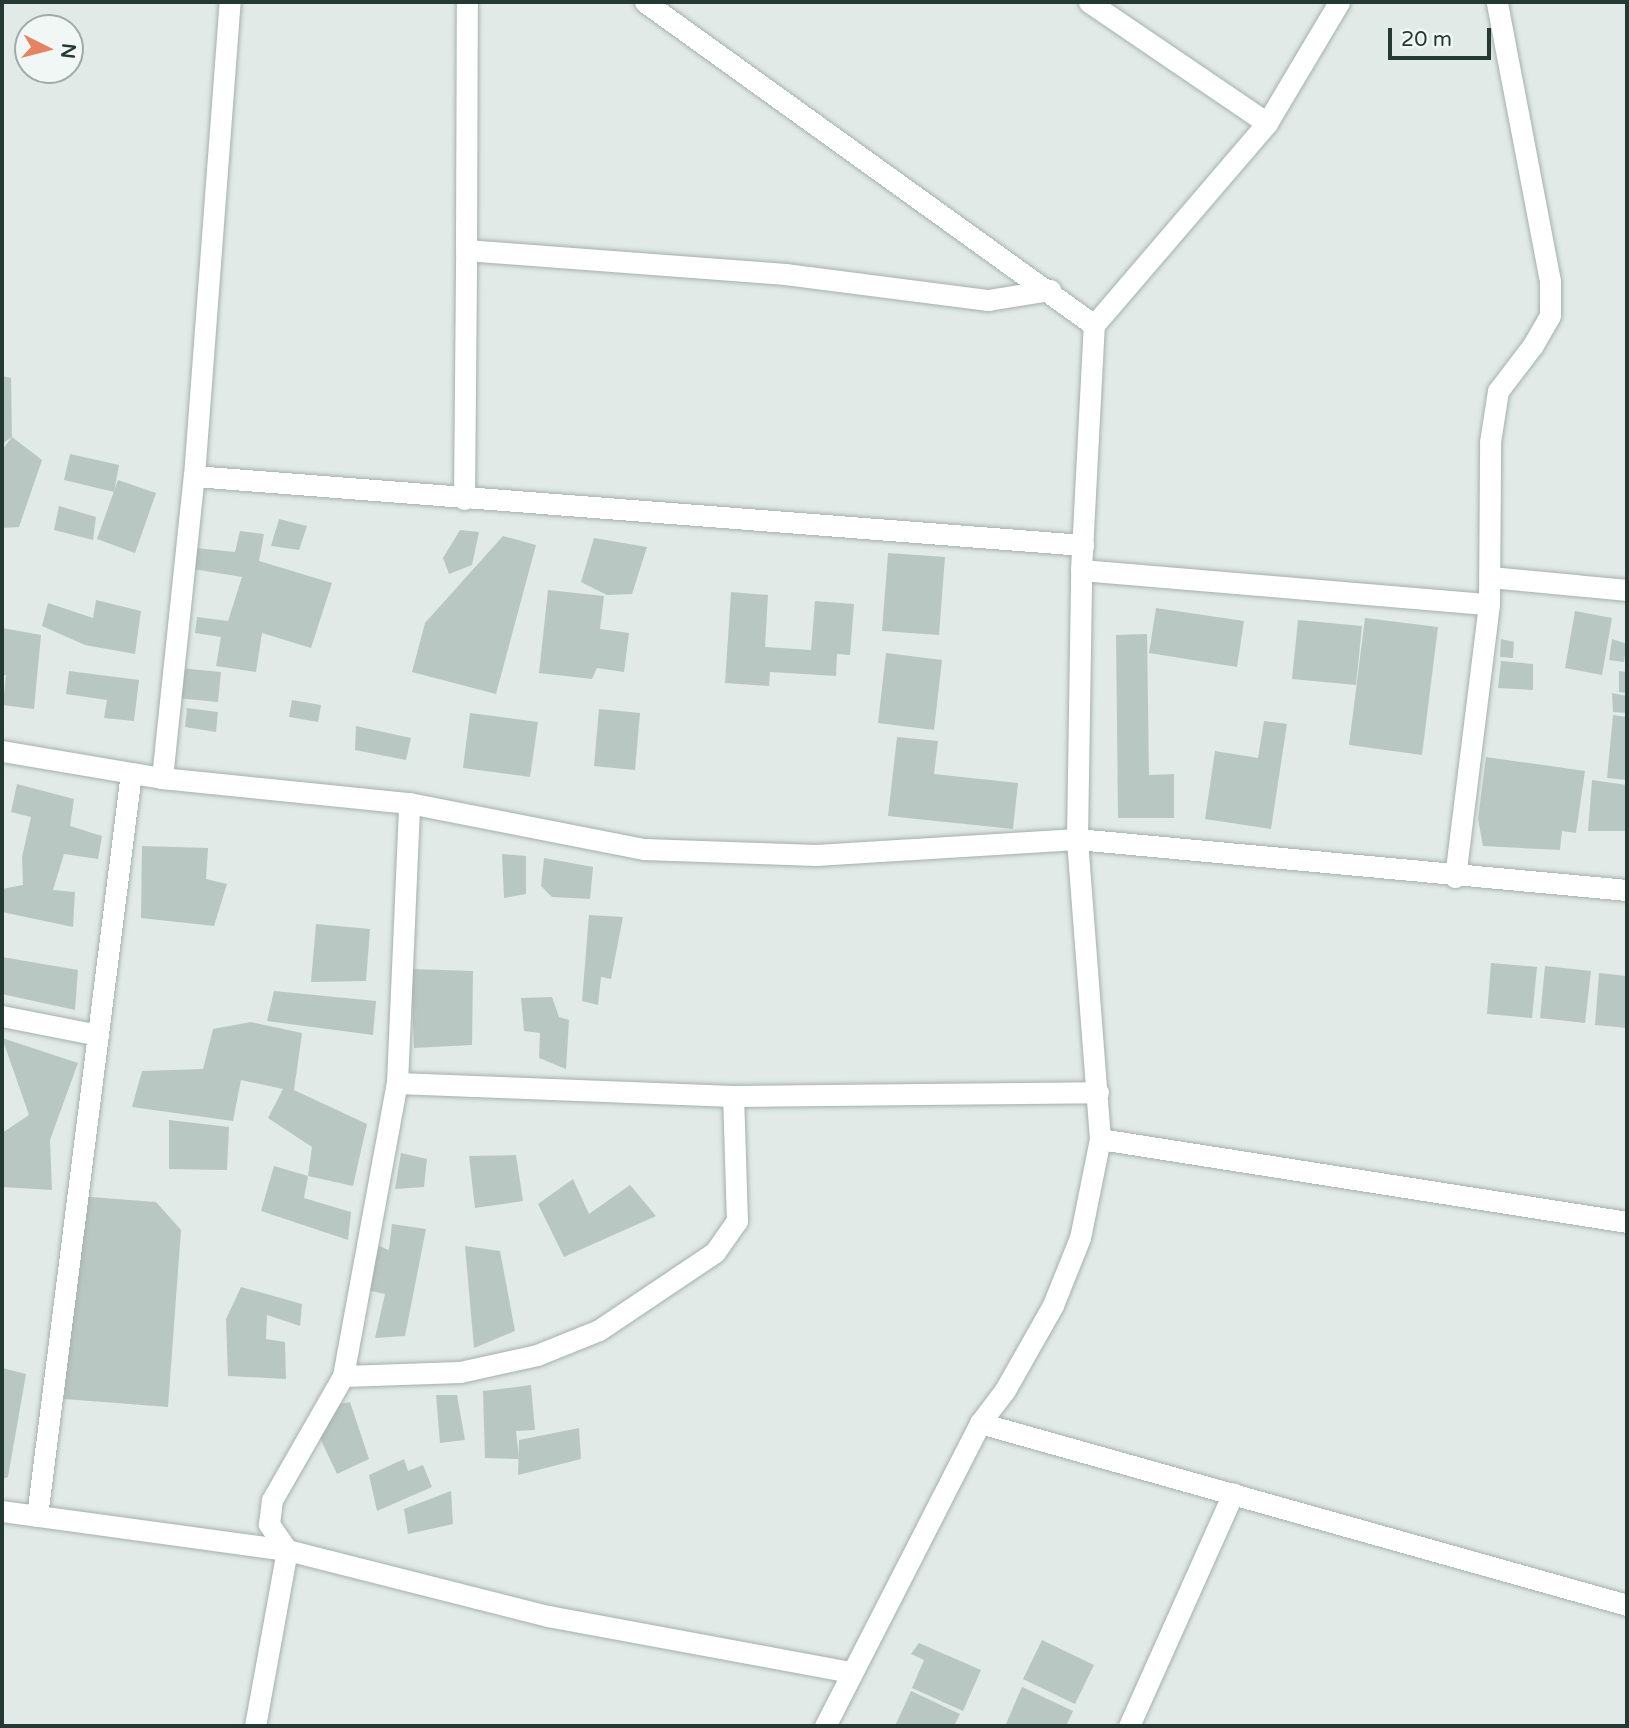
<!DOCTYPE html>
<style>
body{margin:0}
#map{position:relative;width:1629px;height:1728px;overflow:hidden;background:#e1eae6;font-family:"Varela Round",sans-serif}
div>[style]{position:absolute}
.building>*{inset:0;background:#b9c7c2}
.roads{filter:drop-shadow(0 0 2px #a4b1ad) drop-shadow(0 0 2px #a4b1ad)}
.street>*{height:21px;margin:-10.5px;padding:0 10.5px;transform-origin:10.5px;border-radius:10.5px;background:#fff}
.secondary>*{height:21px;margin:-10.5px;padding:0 10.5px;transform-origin:10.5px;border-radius:10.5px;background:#fff}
span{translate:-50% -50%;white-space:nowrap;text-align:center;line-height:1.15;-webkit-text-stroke:5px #f1f7f4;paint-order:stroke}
.frame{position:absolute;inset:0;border:4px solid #233933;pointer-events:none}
.north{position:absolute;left:14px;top:14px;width:70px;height:70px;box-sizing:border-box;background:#f1f7f4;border:2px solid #9faba7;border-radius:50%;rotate:96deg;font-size:19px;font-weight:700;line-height:28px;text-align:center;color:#233933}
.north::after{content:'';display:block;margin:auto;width:24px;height:32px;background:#e68363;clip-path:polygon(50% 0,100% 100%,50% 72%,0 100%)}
.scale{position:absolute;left:1388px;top:28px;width:103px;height:32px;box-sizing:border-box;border:4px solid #233933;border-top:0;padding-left:9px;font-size:21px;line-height:24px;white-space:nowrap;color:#233933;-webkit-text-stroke:5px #f1f7f4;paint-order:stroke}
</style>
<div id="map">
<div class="building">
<i style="clip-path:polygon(2px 376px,11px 378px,12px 437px,2px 444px)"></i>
<i style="clip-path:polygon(12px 437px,42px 460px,19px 527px,2px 528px,2px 450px)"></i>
<i style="clip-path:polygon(70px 454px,119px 465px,114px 492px,64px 480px)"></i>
<i style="clip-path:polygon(118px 480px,156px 493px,135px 553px,97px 539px)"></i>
<i style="clip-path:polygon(59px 506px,96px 517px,93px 540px,54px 530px)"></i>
<i style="clip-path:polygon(279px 519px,307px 526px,299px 550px,271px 546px)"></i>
<i style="clip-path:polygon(460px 530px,479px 532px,472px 565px,449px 574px,443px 558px)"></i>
<i style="clip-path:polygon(240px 531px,264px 534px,259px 561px,332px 583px,311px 648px,262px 633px,256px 672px,216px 666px,221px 637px,195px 633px,197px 617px,228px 621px,242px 577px,193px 569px,196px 548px,235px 552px)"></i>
<i style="clip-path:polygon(503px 536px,536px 545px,496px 694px,412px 672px,425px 623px)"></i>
<i style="clip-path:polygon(594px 538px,647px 547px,632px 594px,607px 595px,581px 582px)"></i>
<i style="clip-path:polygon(888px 553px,945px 557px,939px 635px,882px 631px)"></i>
<i style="clip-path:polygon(548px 590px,604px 596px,600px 629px,629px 633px,624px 672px,597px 668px,592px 679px,539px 673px)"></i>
<i style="clip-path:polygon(731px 592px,768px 595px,765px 647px,811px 650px,815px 601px,854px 604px,850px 655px,837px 654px,836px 676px,770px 672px,769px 686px,725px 683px)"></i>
<i style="clip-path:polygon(96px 600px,141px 611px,135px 654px,85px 645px,42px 626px,48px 603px,93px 618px)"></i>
<i style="clip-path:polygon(1156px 608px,1244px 621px,1237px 667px,1149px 653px)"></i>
<i style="clip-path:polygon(1575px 611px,1612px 618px,1602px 675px,1565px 668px)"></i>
<i style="clip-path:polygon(1365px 618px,1438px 627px,1422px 755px,1349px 745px)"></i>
<i style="clip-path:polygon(1298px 620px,1362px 626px,1356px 685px,1292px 679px)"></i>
<i style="clip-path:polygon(2px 628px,41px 635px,34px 709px,3px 705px,6px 675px,2px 675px)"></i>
<i style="clip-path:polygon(1147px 634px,1149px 775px,1174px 774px,1174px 818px,1118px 818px,1116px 635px)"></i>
<i style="clip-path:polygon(1501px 639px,1514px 642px,1513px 658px,1500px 657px)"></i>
<i style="clip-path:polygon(1612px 639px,1627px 644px,1624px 662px,1609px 660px)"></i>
<i style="clip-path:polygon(886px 653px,942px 660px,934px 730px,878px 723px)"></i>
<i style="clip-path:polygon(1501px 661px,1533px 664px,1533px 690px,1498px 688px)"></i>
<i style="clip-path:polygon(179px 668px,221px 672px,218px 702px,176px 698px)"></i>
<i style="clip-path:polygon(69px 671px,139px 680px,134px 721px,104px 718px,107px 700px,66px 694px)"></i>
<i style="clip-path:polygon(1619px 671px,1627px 672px,1627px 693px,1619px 692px)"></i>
<i style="clip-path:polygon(1612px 693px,1627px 696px,1627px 713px,1613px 712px)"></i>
<i style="clip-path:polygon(292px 700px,321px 705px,318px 722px,289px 717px)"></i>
<i style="clip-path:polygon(187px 708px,218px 712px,216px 732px,185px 727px)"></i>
<i style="clip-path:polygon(599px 709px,640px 713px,635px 770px,594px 766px)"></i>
<i style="clip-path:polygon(470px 713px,538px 722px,530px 777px,463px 768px)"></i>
<i style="clip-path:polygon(1613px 715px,1627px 717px,1627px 780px,1607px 778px)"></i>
<i style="clip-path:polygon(1264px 721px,1287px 724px,1271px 829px,1205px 819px,1215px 751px,1258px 758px)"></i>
<i style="clip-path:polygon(356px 726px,411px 738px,406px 760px,355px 750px)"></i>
<i style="clip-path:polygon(897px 737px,938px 741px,934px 774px,1018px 783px,1013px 829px,888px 816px)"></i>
<i style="clip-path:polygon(1486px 757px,1585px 771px,1576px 833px,1562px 831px,1560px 850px,1483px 846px,1478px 819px)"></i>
<i style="clip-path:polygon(1592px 780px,1627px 785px,1627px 831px,1588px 831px)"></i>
<i style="clip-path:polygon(17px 784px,74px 799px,70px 826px,102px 836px,98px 859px,64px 854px,53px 890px,75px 892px,73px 927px,2px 912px,2px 889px,23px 885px,22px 857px,31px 817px,11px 812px)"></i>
<i style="clip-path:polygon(142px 846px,208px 848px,206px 879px,227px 884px,214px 926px,141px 918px)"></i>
<i style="clip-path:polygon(502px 854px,526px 856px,526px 894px,504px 898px)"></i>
<i style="clip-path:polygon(544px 858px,593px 867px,590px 899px,552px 897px,541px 886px)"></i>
<i style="clip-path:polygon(589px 915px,623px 917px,611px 979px,601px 977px,598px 1005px,582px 1001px)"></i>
<i style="clip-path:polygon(316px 924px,370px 929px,366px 981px,311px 982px)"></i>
<i style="clip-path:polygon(2px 957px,78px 970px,75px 1010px,2px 994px)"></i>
<i style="clip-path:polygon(1491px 963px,1537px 967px,1532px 1018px,1487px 1014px)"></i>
<i style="clip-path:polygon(1545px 966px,1591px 971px,1585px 1023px,1540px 1018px)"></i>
<i style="clip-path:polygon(411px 969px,473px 971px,472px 1045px,414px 1048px)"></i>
<i style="clip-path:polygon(1599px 973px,1627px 976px,1627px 1028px,1595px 1025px)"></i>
<i style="clip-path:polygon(274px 991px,376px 1001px,373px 1035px,267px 1021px)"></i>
<i style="clip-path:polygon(552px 997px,559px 1017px,569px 1020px,566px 1069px,539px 1058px,540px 1033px,524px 1031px,521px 998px)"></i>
<i style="clip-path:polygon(251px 1022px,302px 1033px,294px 1090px,367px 1124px,353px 1186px,308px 1176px,312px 1147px,268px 1118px,283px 1089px,241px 1080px,233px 1121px,132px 1107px,142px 1071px,203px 1069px,213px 1029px)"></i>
<i style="clip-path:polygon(2px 1038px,78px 1063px,50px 1140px,52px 1190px,2px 1187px,2px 1133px,29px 1115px)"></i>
<i style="clip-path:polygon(169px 1120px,229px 1127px,227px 1170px,169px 1169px)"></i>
<i style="clip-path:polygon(401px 1153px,427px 1159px,424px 1187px,395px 1189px)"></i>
<i style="clip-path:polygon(516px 1155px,523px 1201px,475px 1208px,469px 1156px)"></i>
<i style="clip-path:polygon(274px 1166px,308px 1176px,304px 1198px,351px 1212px,348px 1240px,261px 1211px)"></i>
<i style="clip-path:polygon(573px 1179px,589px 1214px,630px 1185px,656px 1216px,564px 1257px,538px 1204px)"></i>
<i style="clip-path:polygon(78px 1196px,156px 1202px,181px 1230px,168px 1407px,64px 1399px)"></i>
<i style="clip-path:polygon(392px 1224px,426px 1229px,405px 1336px,375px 1338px,385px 1294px,367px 1290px,379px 1246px,389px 1250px)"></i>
<i style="clip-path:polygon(465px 1246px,500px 1251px,515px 1331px,474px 1348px)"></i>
<i style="clip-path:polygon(241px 1287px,302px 1304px,300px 1326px,267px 1315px,266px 1339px,285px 1342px,286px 1379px,228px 1376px,226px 1319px)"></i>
<i style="clip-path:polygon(2px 1368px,26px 1374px,8px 1477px,2px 1479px)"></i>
<i style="clip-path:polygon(531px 1385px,535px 1430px,516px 1431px,519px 1459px,485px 1458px,483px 1391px)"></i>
<i style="clip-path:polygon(436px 1395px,457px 1395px,465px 1440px,440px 1443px)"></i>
<i style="clip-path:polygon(350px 1402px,369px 1459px,337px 1474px,320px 1438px,333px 1405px)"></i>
<i style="clip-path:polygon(579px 1428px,581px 1459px,518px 1475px,519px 1440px)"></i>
<i style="clip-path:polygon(404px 1459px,408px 1471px,423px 1465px,432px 1487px,377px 1511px,369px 1475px)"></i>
<i style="clip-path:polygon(451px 1491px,453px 1524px,408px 1534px,404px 1509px)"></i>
<i style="clip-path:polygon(1042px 1640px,1094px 1665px,1075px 1704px,1023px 1679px)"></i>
<i style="clip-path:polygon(919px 1643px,981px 1670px,963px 1711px,912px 1688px,924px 1660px,911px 1654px)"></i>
<i style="clip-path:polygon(1022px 1687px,1073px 1711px,1066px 1726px,1005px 1726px)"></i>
<i style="clip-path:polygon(911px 1691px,960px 1714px,954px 1726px,895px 1726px)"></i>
</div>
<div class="roads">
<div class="street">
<i style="left:645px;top:2px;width:553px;rotate:35.73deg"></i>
<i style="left:1089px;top:2px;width:215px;rotate:34.2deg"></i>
<i style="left:466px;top:250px;width:248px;rotate:-89.8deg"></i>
<i style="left:194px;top:476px;width:892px;rotate:4.44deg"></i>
<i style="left:464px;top:499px;width:249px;rotate:-89.5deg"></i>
<i style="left:466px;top:250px;width:320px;rotate:4.3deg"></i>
<i style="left:785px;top:274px;width:205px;rotate:7.3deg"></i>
<i style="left:988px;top:300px;width:63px;rotate:-9.2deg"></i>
<i style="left:1081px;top:570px;width:409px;rotate:4.8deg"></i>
<i style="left:1490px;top:577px;width:138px;rotate:5.4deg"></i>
<i style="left:162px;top:778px;width:304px;rotate:-84deg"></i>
<i style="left:194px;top:476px;width:475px;rotate:-85.7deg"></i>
<i style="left:1455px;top:877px;width:275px;rotate:-82.9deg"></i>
<i style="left:1489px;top:604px;width:162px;rotate:-89.6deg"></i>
<i style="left:1490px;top:442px;width:52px;rotate:-81.1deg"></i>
<i style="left:1498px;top:391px;width:58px;rotate:-52.7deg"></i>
<i style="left:1533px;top:345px;width:34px;rotate:-60deg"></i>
<i style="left:1550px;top:315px;width:34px;rotate:-90deg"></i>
<i style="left:1550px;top:281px;width:284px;rotate:-100.8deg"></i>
<i style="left:2px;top:1016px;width:98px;rotate:11.2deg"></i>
<i style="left:397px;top:1083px;width:336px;rotate:2.2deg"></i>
<i style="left:733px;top:1096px;width:365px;rotate:-0.6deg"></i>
<i style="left:1100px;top:1139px;width:533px;rotate:8.95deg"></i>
<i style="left:343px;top:1376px;width:117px;rotate:-2deg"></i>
<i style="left:460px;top:1372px;width:79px;rotate:-12.4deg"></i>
<i style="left:537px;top:1355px;width:67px;rotate:-22deg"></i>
<i style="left:599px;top:1330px;width:140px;rotate:-33.9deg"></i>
<i style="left:715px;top:1252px;width:38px;rotate:-55deg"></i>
<i style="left:737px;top:1221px;width:125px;rotate:-91.8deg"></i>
<i style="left:980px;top:1423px;width:672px;rotate:15.71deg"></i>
<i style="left:2px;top:1511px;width:288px;rotate:7.8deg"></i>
<i style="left:287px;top:1550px;width:269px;rotate:14.2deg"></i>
<i style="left:548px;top:1616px;width:308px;rotate:10.5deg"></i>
<i style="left:37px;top:1516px;width:749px;rotate:-82.79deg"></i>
<i style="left:255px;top:1726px;width:179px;rotate:-79.7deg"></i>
<i style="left:287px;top:1550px;width:32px;rotate:-125deg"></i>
<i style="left:269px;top:1524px;width:24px;rotate:-83deg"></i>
<i style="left:272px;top:1500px;width:143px;rotate:-60.2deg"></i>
<i style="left:343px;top:1376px;width:298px;rotate:-79.6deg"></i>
<i style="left:397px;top:1083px;width:280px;rotate:-87.5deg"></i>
<i style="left:1129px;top:1726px;width:255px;rotate:-65.9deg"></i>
</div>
<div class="secondary">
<i style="left:2px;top:751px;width:162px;rotate:9.6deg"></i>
<i style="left:162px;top:778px;width:248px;rotate:5.8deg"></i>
<i style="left:409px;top:803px;width:239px;rotate:11.1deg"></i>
<i style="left:644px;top:849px;width:172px;rotate:2deg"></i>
<i style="left:816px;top:855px;width:261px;rotate:-3.5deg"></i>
<i style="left:1077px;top:839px;width:552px;rotate:5.3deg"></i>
<i style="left:825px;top:1726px;width:340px;rotate:-62.9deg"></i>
<i style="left:980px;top:1423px;width:41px;rotate:-52.9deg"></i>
<i style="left:1005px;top:1390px;width:98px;rotate:-60.5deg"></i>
<i style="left:1053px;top:1305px;width:72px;rotate:-68.1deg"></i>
<i style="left:1080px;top:1238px;width:101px;rotate:-78.6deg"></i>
<i style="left:1100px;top:1139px;width:301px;rotate:-94.4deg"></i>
<i style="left:1077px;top:839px;width:269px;rotate:-89.1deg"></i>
<i style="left:1081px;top:570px;width:245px;rotate:-87deg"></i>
<i style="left:1094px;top:325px;width:266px;rotate:-49.4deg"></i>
<i style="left:1267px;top:123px;width:141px;rotate:-59.2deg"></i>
</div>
</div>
<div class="frame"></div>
<div class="north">N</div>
<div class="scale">20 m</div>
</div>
